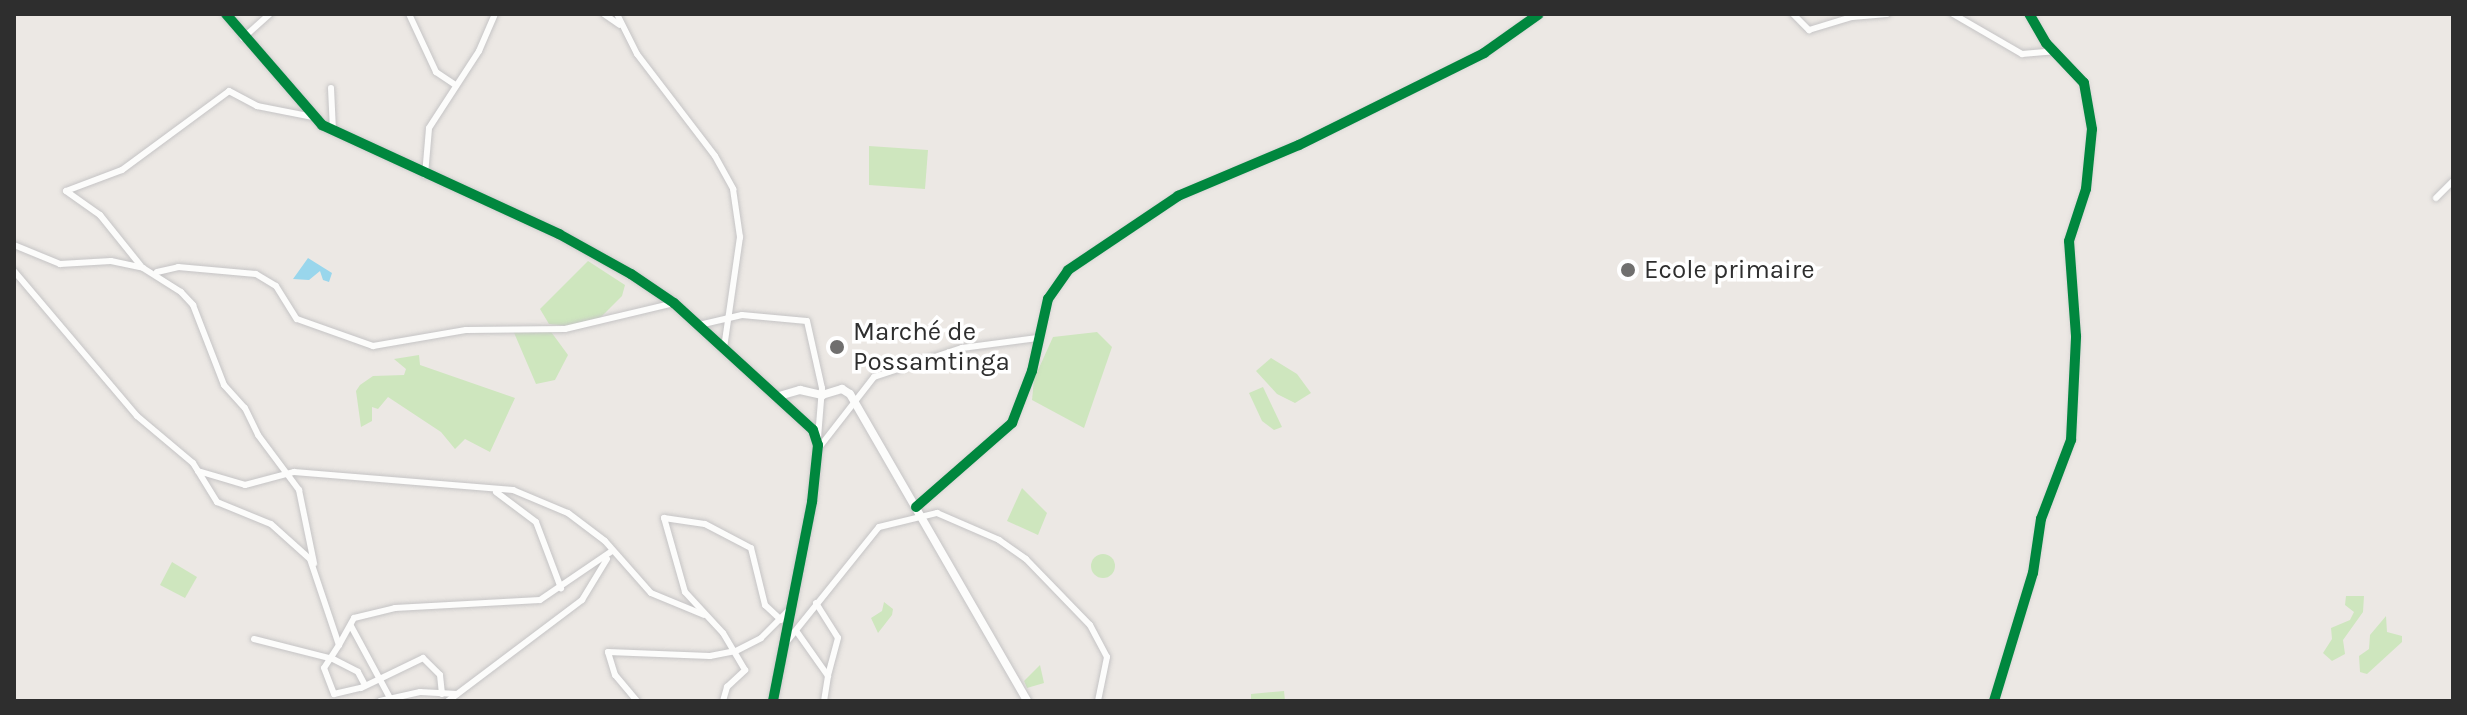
<!DOCTYPE html>
<meta charset="utf-8">
<style>
body{margin:0}
#map{position:relative;width:2467px;height:715px;overflow:hidden;background:#ece8e4;font-family:Karla,sans-serif}
div>[style]{position:absolute}
.green>*{inset:0;background:#cee6be}
.round{border-radius:50%}
.water>*{inset:0;background:#99d6ec}
.roads{filter:drop-shadow(0 0 2px #c5c4c5) drop-shadow(0 0 2px #c5c4c5)}
.minor>*{height:6px;margin:-3px;padding:0 3px;transform-origin:3px;border-radius:3px;background:#fcfcfb}
.tertiary>*{height:8px;margin:-4px;padding:0 4px;transform-origin:4px;border-radius:4px;background:#fcfcfb}
.cycleway>*{height:10px;margin:-5px;padding:0 5px;transform-origin:5px;border-radius:5px;background:#00873e}
.dots>*{width:22px;height:22px;translate:-50% -50%;box-sizing:border-box;border:4px solid #fff;border-radius:50%}
span{translate:-50% -50%;white-space:nowrap;text-align:center;line-height:1.15;-webkit-text-stroke:7px #fff;paint-order:stroke}
.poi-label{font-size:26px;color:#2e2e2e}
.left{translate:0 -50%;text-align:left}
.frame{position:absolute;inset:0;border:16px solid #2e2e2e;pointer-events:none}
</style>
<div id="map">
<div class="green">
<i style="clip-path:polygon(869px 146px,928px 150px,925px 189px,869px 185px)"></i>
<i style="clip-path:polygon(588px 261px,625px 285px,622px 296px,600px 318px,569px 326px,549px 324px,540px 309px)"></i>
<i style="clip-path:polygon(512px 328px,549px 329px,568px 355px,555px 380px,536px 384px)"></i>
<i style="clip-path:polygon(1097px 332px,1112px 347px,1084px 428px,1032px 400px,1034px 379px,1053px 337px)"></i>
<i style="clip-path:polygon(419px 355px,420px 365px,515px 398px,490px 452px,465px 439px,455px 449px,441px 432px,388px 397px,378px 409px,372px 407px,372px 421px,361px 427px,356px 391px,360px 385px,373px 376px,404px 375px,406px 369px,394px 359px)"></i>
<i style="clip-path:polygon(1271px 358px,1297px 374px,1311px 393px,1295px 403px,1277px 394px,1256px 371px)"></i>
<i style="clip-path:polygon(1263px 387px,1282px 427px,1274px 430px,1262px 421px,1249px 393px)"></i>
<i style="clip-path:polygon(1022px 488px,1047px 513px,1038px 535px,1007px 521px)"></i>
<i class="round" style="left:1091px;top:554px;width:24px;height:24px"></i>
<i style="clip-path:polygon(172px 562px,197px 577px,185px 598px,160px 585px)"></i>
<i style="clip-path:polygon(2346px 596px,2364px 596px,2363px 612px,2343px 640px,2345px 654px,2332px 661px,2323px 653px,2332px 639px,2331px 628px,2350px 620px,2354px 612px,2345px 605px)"></i>
<i style="clip-path:polygon(884px 602px,893px 609px,892px 615px,878px 633px,871px 618px,882px 611px)"></i>
<i style="clip-path:polygon(2386px 616px,2387px 632px,2402px 636px,2402px 642px,2367px 674px,2360px 672px,2359px 656px,2369px 649px,2370px 635px)"></i>
<i style="clip-path:polygon(1040px 665px,1044px 683px,1027px 688px,1024px 681px)"></i>
<i style="clip-path:polygon(1284px 691px,1285px 701px,1251px 699px,1251px 694px)"></i>
</div>
<div class="water">
<i style="clip-path:polygon(308px 258px,332px 273px,329px 282px,323px 280px,320px 271px,309px 280px,293px 279px)"></i>
</div>
<div class="roads">
<div class="minor">
<i style="left:409px;top:14px;width:64px;rotate:65deg"></i>
<i style="left:436px;top:72px;width:23px;rotate:34deg"></i>
<i style="left:604px;top:14px;width:19px;rotate:35deg"></i>
<i style="left:617px;top:14px;width:45px;rotate:63.4deg"></i>
<i style="left:637px;top:54px;width:128px;rotate:52.6deg"></i>
<i style="left:715px;top:156px;width:38px;rotate:61deg"></i>
<i style="left:733px;top:189px;width:49px;rotate:81.7deg"></i>
<i style="left:740px;top:237px;width:112px;rotate:98.2deg"></i>
<i style="left:1793px;top:14px;width:23px;rotate:45deg"></i>
<i style="left:1809px;top:30px;width:45px;rotate:-16.8deg"></i>
<i style="left:1852px;top:17px;width:35px;rotate:-5deg"></i>
<i style="left:1953px;top:14px;width:80px;rotate:30.1deg"></i>
<i style="left:2022px;top:54px;width:32px;rotate:-5deg"></i>
<i style="left:243px;top:38px;width:36px;rotate:-42deg"></i>
<i style="left:331px;top:88px;width:43px;rotate:87.3deg"></i>
<i style="left:425px;top:175px;width:47px;rotate:-85.1deg"></i>
<i style="left:429px;top:128px;width:92px;rotate:-57deg"></i>
<i style="left:479px;top:51px;width:40px;rotate:-66.6deg"></i>
<i style="left:66px;top:191px;width:60px;rotate:-20.6deg"></i>
<i style="left:122px;top:170px;width:133px;rotate:-36.4deg"></i>
<i style="left:229px;top:91px;width:32px;rotate:28deg"></i>
<i style="left:257px;top:106px;width:57px;rotate:11.1deg"></i>
<i style="left:66px;top:191px;width:42px;rotate:35.2deg"></i>
<i style="left:100px;top:215px;width:65px;rotate:51.2deg"></i>
<i style="left:2436px;top:198px;width:24px;rotate:-45deg"></i>
<i style="left:14px;top:245px;width:50px;rotate:22.4deg"></i>
<i style="left:60px;top:264px;width:51px;rotate:-3.4deg"></i>
<i style="left:111px;top:261px;width:33px;rotate:12deg"></i>
<i style="left:143px;top:268px;width:45px;rotate:32.3deg"></i>
<i style="left:181px;top:292px;width:18px;rotate:47deg"></i>
<i style="left:193px;top:305px;width:86px;rotate:68.8deg"></i>
<i style="left:224px;top:385px;width:31px;rotate:48deg"></i>
<i style="left:245px;top:408px;width:30px;rotate:64deg"></i>
<i style="left:258px;top:435px;width:69px;rotate:53.3deg"></i>
<i style="left:299px;top:490px;width:75px;rotate:78.4deg"></i>
<i style="left:14px;top:271px;width:190px;rotate:49.7deg"></i>
<i style="left:137px;top:416px;width:73px;rotate:40deg"></i>
<i style="left:193px;top:463px;width:46px;rotate:58.4deg"></i>
<i style="left:217px;top:502px;width:58px;rotate:22.2deg"></i>
<i style="left:271px;top:524px;width:52px;rotate:41.9deg"></i>
<i style="left:310px;top:559px;width:91px;rotate:71.4deg"></i>
<i style="left:339px;top:645px;width:27px;rotate:123deg"></i>
<i style="left:324px;top:668px;width:28px;rotate:69deg"></i>
<i style="left:334px;top:694px;width:28px;rotate:-13deg"></i>
<i style="left:361px;top:688px;width:69px;rotate:-25.8deg"></i>
<i style="left:423px;top:658px;width:24px;rotate:45deg"></i>
<i style="left:440px;top:675px;width:19px;rotate:84deg"></i>
<i style="left:157px;top:272px;width:22px;rotate:-13deg"></i>
<i style="left:178px;top:267px;width:78px;rotate:5.1deg"></i>
<i style="left:256px;top:274px;width:23px;rotate:31deg"></i>
<i style="left:276px;top:286px;width:39px;rotate:58deg"></i>
<i style="left:297px;top:319px;width:81px;rotate:19.6deg"></i>
<i style="left:373px;top:346px;width:94px;rotate:-9.8deg"></i>
<i style="left:466px;top:330px;width:99px;rotate:-0.6deg"></i>
<i style="left:565px;top:329px;width:112px;rotate:-13.4deg"></i>
<i style="left:699px;top:325px;width:44px;rotate:-13.1deg"></i>
<i style="left:742px;top:315px;width:65px;rotate:5.3deg"></i>
<i style="left:807px;top:321px;width:69px;rotate:77.4deg"></i>
<i style="left:822px;top:388px;width:50px;rotate:94.6deg"></i>
<i style="left:818px;top:449px;width:91px;rotate:-52.1deg"></i>
<i style="left:874px;top:377px;width:93px;rotate:-18.2deg"></i>
<i style="left:962px;top:348px;width:76px;rotate:-7.6deg"></i>
<i style="left:198px;top:471px;width:49px;rotate:16.6deg"></i>
<i style="left:245px;top:485px;width:51px;rotate:-14.9deg"></i>
<i style="left:294px;top:472px;width:220px;rotate:4.7deg"></i>
<i style="left:513px;top:490px;width:60px;rotate:22.7deg"></i>
<i style="left:568px;top:513px;width:46px;rotate:37.1deg"></i>
<i style="left:605px;top:541px;width:69px;rotate:48.5deg"></i>
<i style="left:651px;top:593px;width:57px;rotate:22.5deg"></i>
<i style="left:496px;top:492px;width:50px;rotate:36.9deg"></i>
<i style="left:536px;top:522px;width:71px;rotate:69.3deg"></i>
<i style="left:916px;top:507px;width:128px;rotate:-41.2deg"></i>
<i style="left:1012px;top:423px;width:56px;rotate:-69deg"></i>
<i style="left:1032px;top:371px;width:74px;rotate:-77.5deg"></i>
<i style="left:1048px;top:299px;width:35px;rotate:-55deg"></i>
<i style="left:1068px;top:270px;width:133px;rotate:-33.9deg"></i>
<i style="left:1178px;top:196px;width:131px;rotate:-22.9deg"></i>
<i style="left:1299px;top:145px;width:207px;rotate:-26.4deg"></i>
<i style="left:1484px;top:53px;width:67px;rotate:-35.3deg"></i>
<i style="left:816px;top:603px;width:41px;rotate:57.8deg"></i>
<i style="left:838px;top:638px;width:39px;rotate:105deg"></i>
<i style="left:351px;top:626px;width:84px;rotate:61.6deg"></i>
<i style="left:797px;top:632px;width:54px;rotate:54.8deg"></i>
<i style="left:828px;top:676px;width:25px;rotate:99deg"></i>
<i style="left:254px;top:639px;width:81px;rotate:14.2deg"></i>
<i style="left:333px;top:659px;width:28px;rotate:27deg"></i>
<i style="left:358px;top:672px;width:15px;rotate:62deg"></i>
<i style="left:339px;top:645px;width:31px;rotate:-61deg"></i>
<i style="left:354px;top:618px;width:42px;rotate:-13.7deg"></i>
<i style="left:395px;top:608px;width:145px;rotate:-3.2deg"></i>
<i style="left:540px;top:600px;width:87px;rotate:-34.2deg"></i>
<i style="left:784px;top:645px;width:151px;rotate:-51.2deg"></i>
<i style="left:879px;top:527px;width:60px;rotate:-13.6deg"></i>
<i style="left:937px;top:513px;width:68px;rotate:23.5deg"></i>
<i style="left:999px;top:540px;width:33px;rotate:35deg"></i>
<i style="left:1026px;top:559px;width:92px;rotate:45.9deg"></i>
<i style="left:1090px;top:625px;width:36px;rotate:62deg"></i>
<i style="left:1107px;top:657px;width:45px;rotate:101.6deg"></i>
<i style="left:380px;top:701px;width:41px;rotate:-12.7deg"></i>
<i style="left:420px;top:692px;width:37px;rotate:3deg"></i>
<i style="left:448px;top:701px;width:168px;rotate:-37deg"></i>
<i style="left:582px;top:600px;width:48px;rotate:-58.6deg"></i>
<i style="left:637px;top:701px;width:34px;rotate:-130deg"></i>
<i style="left:615px;top:675px;width:24px;rotate:-107deg"></i>
<i style="left:608px;top:652px;width:102px;rotate:2.2deg"></i>
<i style="left:710px;top:656px;width:26px;rotate:-11deg"></i>
<i style="left:736px;top:651px;width:28px;rotate:-27deg"></i>
<i style="left:761px;top:638px;width:40px;rotate:-45deg"></i>
<i style="left:723px;top:701px;width:15px;rotate:-74deg"></i>
<i style="left:727px;top:687px;width:25px;rotate:-43deg"></i>
<i style="left:745px;top:670px;width:43px;rotate:-120.7deg"></i>
<i style="left:723px;top:633px;width:56px;rotate:-132.8deg"></i>
<i style="left:685px;top:592px;width:77px;rotate:-105.8deg"></i>
<i style="left:664px;top:518px;width:41px;rotate:8.3deg"></i>
<i style="left:705px;top:524px;width:52px;rotate:27.6deg"></i>
<i style="left:751px;top:548px;width:59px;rotate:76.2deg"></i>
<i style="left:765px;top:605px;width:22px;rotate:43deg"></i>
<i style="left:1994px;top:701px;width:134px;rotate:-73.1deg"></i>
<i style="left:2033px;top:573px;width:55px;rotate:-81.6deg"></i>
<i style="left:2041px;top:519px;width:85px;rotate:-69.2deg"></i>
<i style="left:2071px;top:440px;width:104px;rotate:-87.2deg"></i>
<i style="left:2076px;top:336px;width:95px;rotate:-94.2deg"></i>
<i style="left:2069px;top:241px;width:55px;rotate:-71.9deg"></i>
<i style="left:2086px;top:189px;width:60px;rotate:-84.3deg"></i>
<i style="left:2092px;top:129px;width:47px;rotate:-99.9deg"></i>
<i style="left:2084px;top:83px;width:55px;rotate:-133.5deg"></i>
<i style="left:2046px;top:43px;width:34px;rotate:-120deg"></i>
</div>
<div class="tertiary">
<i style="left:226px;top:14px;width:147px;rotate:49.1deg"></i>
<i style="left:322px;top:125px;width:261px;rotate:24.7deg"></i>
<i style="left:559px;top:234px;width:82px;rotate:29.1deg"></i>
<i style="left:631px;top:274px;width:52px;rotate:34deg"></i>
<i style="left:674px;top:303px;width:188px;rotate:42.4deg"></i>
<i style="left:813px;top:430px;width:16px;rotate:72deg"></i>
<i style="left:818px;top:445px;width:57px;rotate:96deg"></i>
<i style="left:812px;top:502px;width:203px;rotate:101.1deg"></i>
<i style="left:779px;top:396px;width:22px;rotate:-16deg"></i>
<i style="left:800px;top:390px;width:23px;rotate:13deg"></i>
<i style="left:822px;top:395px;width:21px;rotate:-17deg"></i>
<i style="left:842px;top:389px;width:9px;rotate:32deg"></i>
<i style="left:850px;top:394px;width:354px;rotate:60deg"></i>
</div>
</div>
<div class="cycleway">
<i style="left:226px;top:14px;width:147px;rotate:49.1deg"></i>
<i style="left:322px;top:125px;width:261px;rotate:24.7deg"></i>
<i style="left:559px;top:234px;width:82px;rotate:29.1deg"></i>
<i style="left:631px;top:274px;width:52px;rotate:34deg"></i>
<i style="left:674px;top:303px;width:188px;rotate:42.4deg"></i>
<i style="left:813px;top:430px;width:16px;rotate:72deg"></i>
<i style="left:818px;top:445px;width:57px;rotate:96deg"></i>
<i style="left:812px;top:502px;width:203px;rotate:101.1deg"></i>
<i style="left:916px;top:507px;width:128px;rotate:-41.2deg"></i>
<i style="left:1012px;top:423px;width:56px;rotate:-69deg"></i>
<i style="left:1032px;top:371px;width:74px;rotate:-77.5deg"></i>
<i style="left:1048px;top:299px;width:35px;rotate:-55deg"></i>
<i style="left:1068px;top:270px;width:133px;rotate:-33.9deg"></i>
<i style="left:1178px;top:196px;width:131px;rotate:-22.9deg"></i>
<i style="left:1299px;top:145px;width:207px;rotate:-26.4deg"></i>
<i style="left:1484px;top:53px;width:67px;rotate:-35.3deg"></i>
<i style="left:1994px;top:701px;width:134px;rotate:-73.1deg"></i>
<i style="left:2033px;top:573px;width:55px;rotate:-81.6deg"></i>
<i style="left:2041px;top:519px;width:85px;rotate:-69.2deg"></i>
<i style="left:2071px;top:440px;width:104px;rotate:-87.2deg"></i>
<i style="left:2076px;top:336px;width:95px;rotate:-94.2deg"></i>
<i style="left:2069px;top:241px;width:55px;rotate:-71.9deg"></i>
<i style="left:2086px;top:189px;width:60px;rotate:-84.3deg"></i>
<i style="left:2092px;top:129px;width:47px;rotate:-99.9deg"></i>
<i style="left:2084px;top:83px;width:55px;rotate:-133.5deg"></i>
<i style="left:2046px;top:43px;width:34px;rotate:-120deg"></i>
</div>
<div class="dots">
<i style="left:1628px;top:270px;background:#706f6e"></i>
<i style="left:837px;top:347px;background:#706f6e"></i>
</div>
<div class="poi-label">
<span class="left" style="left:1644px;top:270px">Ecole primaire</span>
<span class="left" style="left:853px;top:347px">Marché de<br>Possamtinga</span>
</div>
<div class="frame"></div>
</div>
